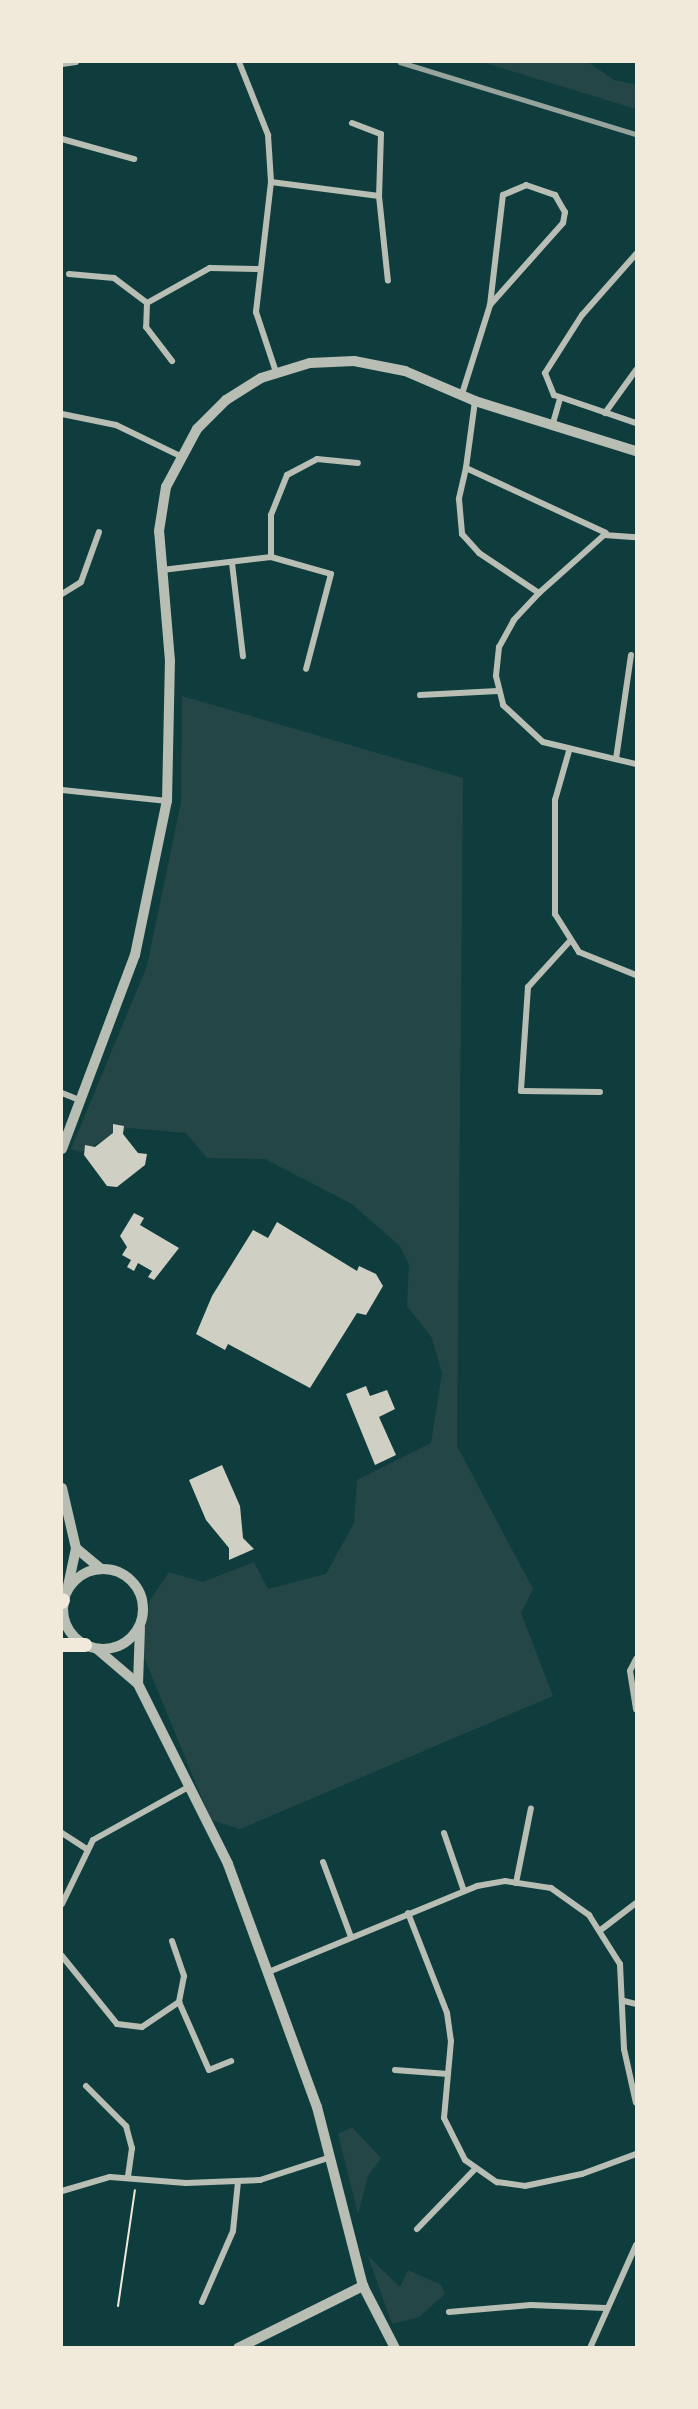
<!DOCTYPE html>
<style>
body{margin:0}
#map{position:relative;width:698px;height:2409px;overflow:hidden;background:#0f3d3e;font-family:"Playfair Display",serif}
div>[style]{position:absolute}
.green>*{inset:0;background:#244646}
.building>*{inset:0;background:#cfcfc3}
.path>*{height:2px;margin:-1px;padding:0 1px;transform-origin:1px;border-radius:1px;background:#f1e9da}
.minor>*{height:6px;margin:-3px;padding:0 3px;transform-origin:3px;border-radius:3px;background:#b8beb3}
.tertiary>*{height:10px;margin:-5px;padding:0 5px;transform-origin:5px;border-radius:5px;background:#b8beb3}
.tertiary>.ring{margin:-5px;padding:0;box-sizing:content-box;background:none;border:10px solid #b8beb3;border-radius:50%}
.trunk>*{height:14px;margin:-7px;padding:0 7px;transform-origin:7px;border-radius:7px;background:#f1e9da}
.rail>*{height:4.5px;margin:-2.25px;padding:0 2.25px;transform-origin:2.25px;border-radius:2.25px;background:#97a49c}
span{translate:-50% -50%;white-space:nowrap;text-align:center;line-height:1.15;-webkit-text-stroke:6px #f1e9da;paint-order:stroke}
.frame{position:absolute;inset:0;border:63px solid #f1e9da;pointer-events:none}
</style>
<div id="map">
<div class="green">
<i style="clip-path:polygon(482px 62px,588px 62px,614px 80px,636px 85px,636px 109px)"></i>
<i style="clip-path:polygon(182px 696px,463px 778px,457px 1446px,533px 1589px,521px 1613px,553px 1696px,240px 1829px,211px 1820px,141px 1650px,150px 1600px,169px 1572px,203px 1582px,254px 1562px,268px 1589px,326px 1574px,354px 1523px,357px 1480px,431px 1443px,442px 1373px,432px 1338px,407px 1306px,409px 1264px,400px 1246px,352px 1204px,265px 1159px,207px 1158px,186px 1133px,128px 1128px,81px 1152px,71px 1149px,147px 966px,181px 802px)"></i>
<i style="clip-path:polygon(352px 2127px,381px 2158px,368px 2176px,358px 2214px,338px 2134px)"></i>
<i style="clip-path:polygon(368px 2256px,400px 2287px,408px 2270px,441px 2285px,445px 2294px,419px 2317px,392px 2324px)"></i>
</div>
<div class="building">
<i style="clip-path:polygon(113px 1124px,124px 1126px,123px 1134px,138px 1153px,147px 1154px,145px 1165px,117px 1187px,107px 1186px,84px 1155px,85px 1145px,95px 1147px,113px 1133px)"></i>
<i style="clip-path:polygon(134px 1213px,144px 1218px,140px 1225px,179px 1248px,154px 1280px,148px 1277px,152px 1271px,138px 1263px,134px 1271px,127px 1267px,131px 1260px,122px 1255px,127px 1247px,120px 1236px)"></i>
<i style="clip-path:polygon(277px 1222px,357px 1271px,359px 1266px,376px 1274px,383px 1286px,366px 1315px,357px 1313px,310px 1388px,228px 1344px,225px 1350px,196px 1334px,212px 1296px,253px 1230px,268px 1238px)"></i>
<i style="clip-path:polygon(366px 1386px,370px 1396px,387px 1390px,395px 1409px,379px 1417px,396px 1455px,375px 1465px,346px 1394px)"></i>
<i style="clip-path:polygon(222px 1465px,240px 1506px,243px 1538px,254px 1549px,229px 1560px,229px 1548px,206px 1520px,189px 1480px)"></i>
</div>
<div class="path">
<i style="left:118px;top:2306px;width:117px;rotate:-81.7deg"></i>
</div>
<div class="minor">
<i style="left:239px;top:62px;width:79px;rotate:68.3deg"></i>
<i style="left:268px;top:135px;width:47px;rotate:86.3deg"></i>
<i style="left:271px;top:182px;width:131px;rotate:96.6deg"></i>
<i style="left:256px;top:312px;width:63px;rotate:71.6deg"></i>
<i style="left:62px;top:64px;width:14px;rotate:-8deg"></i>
<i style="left:352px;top:123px;width:31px;rotate:21deg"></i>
<i style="left:381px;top:134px;width:62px;rotate:91.8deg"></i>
<i style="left:379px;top:196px;width:85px;rotate:84deg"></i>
<i style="left:62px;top:139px;width:75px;rotate:15.5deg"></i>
<i style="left:271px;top:182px;width:109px;rotate:7.4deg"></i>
<i style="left:636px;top:254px;width:81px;rotate:131.5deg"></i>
<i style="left:582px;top:315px;width:69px;rotate:122.5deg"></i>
<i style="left:545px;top:373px;width:24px;rotate:68deg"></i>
<i style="left:554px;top:395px;width:87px;rotate:18.9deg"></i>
<i style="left:69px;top:274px;width:45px;rotate:5.1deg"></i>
<i style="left:114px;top:278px;width:41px;rotate:37.1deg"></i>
<i style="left:147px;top:303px;width:72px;rotate:-29.1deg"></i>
<i style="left:210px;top:268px;width:49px;rotate:1.2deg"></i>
<i style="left:147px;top:303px;width:24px;rotate:92deg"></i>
<i style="left:146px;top:327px;width:43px;rotate:52.6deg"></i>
<i style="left:462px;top:394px;width:93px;rotate:-72.5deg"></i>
<i style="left:490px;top:305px;width:111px;rotate:-83.3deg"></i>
<i style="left:503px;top:195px;width:25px;rotate:-23deg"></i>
<i style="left:526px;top:185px;width:31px;rotate:19deg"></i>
<i style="left:555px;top:195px;width:20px;rotate:60deg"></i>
<i style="left:565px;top:212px;width:11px;rotate:100deg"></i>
<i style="left:563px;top:223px;width:110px;rotate:131.7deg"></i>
<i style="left:475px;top:401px;width:68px;rotate:97.7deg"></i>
<i style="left:466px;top:468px;width:154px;rotate:24.9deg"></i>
<i style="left:605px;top:413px;width:53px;rotate:-54.2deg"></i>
<i style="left:62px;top:414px;width:55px;rotate:11.5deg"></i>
<i style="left:116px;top:425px;width:71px;rotate:25.8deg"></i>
<i style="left:553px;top:423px;width:26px;rotate:-74deg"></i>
<i style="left:466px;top:468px;width:32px;rotate:103deg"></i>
<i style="left:459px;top:499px;width:35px;rotate:85deg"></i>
<i style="left:462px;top:534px;width:25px;rotate:48deg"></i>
<i style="left:479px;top:553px;width:72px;rotate:33.7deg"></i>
<i style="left:539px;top:593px;width:87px;rotate:-41.7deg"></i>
<i style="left:604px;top:535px;width:32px;rotate:4deg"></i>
<i style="left:271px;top:557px;width:42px;rotate:-90deg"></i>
<i style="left:271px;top:515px;width:43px;rotate:-68.2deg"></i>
<i style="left:287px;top:475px;width:34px;rotate:-28deg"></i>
<i style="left:317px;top:459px;width:41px;rotate:5.6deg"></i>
<i style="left:232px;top:563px;width:94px;rotate:83.3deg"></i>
<i style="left:162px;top:570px;width:110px;rotate:-6.8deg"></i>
<i style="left:271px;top:557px;width:62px;rotate:15.8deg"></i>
<i style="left:331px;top:574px;width:98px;rotate:104.7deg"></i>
<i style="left:539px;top:593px;width:37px;rotate:133deg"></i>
<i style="left:514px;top:620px;width:31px;rotate:119deg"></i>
<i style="left:499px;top:647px;width:29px;rotate:96deg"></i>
<i style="left:496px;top:676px;width:30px;rotate:76deg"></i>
<i style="left:503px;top:705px;width:54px;rotate:42.8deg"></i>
<i style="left:543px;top:742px;width:96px;rotate:13.3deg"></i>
<i style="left:62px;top:594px;width:22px;rotate:-32deg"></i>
<i style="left:81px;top:582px;width:53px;rotate:-70.2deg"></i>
<i style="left:420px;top:695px;width:78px;rotate:-2.9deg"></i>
<i style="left:569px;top:751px;width:51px;rotate:105.9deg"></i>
<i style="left:555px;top:800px;width:114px;rotate:90deg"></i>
<i style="left:555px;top:914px;width:45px;rotate:57.7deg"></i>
<i style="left:579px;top:952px;width:61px;rotate:22deg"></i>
<i style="left:616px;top:759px;width:105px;rotate:-81.8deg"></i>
<i style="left:62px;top:790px;width:106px;rotate:6deg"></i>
<i style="left:569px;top:942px;width:61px;rotate:132.3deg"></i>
<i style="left:528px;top:987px;width:104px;rotate:93.9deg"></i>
<i style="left:521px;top:1091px;width:79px;rotate:0.7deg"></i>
<i style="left:62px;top:1093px;width:18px;rotate:22deg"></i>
<i style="left:636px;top:1659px;width:13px;rotate:117deg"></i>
<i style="left:630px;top:1671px;width:39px;rotate:81deg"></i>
<i style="left:62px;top:1833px;width:31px;rotate:33deg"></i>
<i style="left:444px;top:1833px;width:61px;rotate:71deg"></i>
<i style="left:323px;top:1862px;width:80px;rotate:69.5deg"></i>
<i style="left:516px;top:1883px;width:76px;rotate:-78.7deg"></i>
<i style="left:62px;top:1904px;width:71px;rotate:-64.2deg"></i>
<i style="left:93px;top:1840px;width:111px;rotate:-29.1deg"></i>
<i style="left:408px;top:1913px;width:107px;rotate:68.7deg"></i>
<i style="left:447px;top:2013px;width:28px;rotate:82deg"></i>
<i style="left:451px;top:2041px;width:77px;rotate:95.2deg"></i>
<i style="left:444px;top:2118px;width:47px;rotate:63.4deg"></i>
<i style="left:465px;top:2160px;width:39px;rotate:35deg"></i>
<i style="left:497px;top:2182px;width:28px;rotate:8deg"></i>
<i style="left:525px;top:2186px;width:58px;rotate:-11.9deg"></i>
<i style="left:582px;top:2174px;width:58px;rotate:-20.3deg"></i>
<i style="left:602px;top:1929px;width:43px;rotate:-37.4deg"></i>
<i style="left:172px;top:1941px;width:37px;rotate:71deg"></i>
<i style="left:184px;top:1976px;width:26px;rotate:101deg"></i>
<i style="left:179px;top:2002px;width:74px;rotate:66.2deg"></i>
<i style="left:209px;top:2070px;width:24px;rotate:-22deg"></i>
<i style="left:62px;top:1956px;width:87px;rotate:51deg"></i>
<i style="left:117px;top:2024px;width:25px;rotate:7deg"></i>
<i style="left:142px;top:2027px;width:45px;rotate:-34deg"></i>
<i style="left:271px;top:1971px;width:223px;rotate:-22.4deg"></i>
<i style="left:477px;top:1886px;width:28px;rotate:-10deg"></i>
<i style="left:505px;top:1881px;width:47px;rotate:8.7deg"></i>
<i style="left:551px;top:1888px;width:47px;rotate:35.4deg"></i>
<i style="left:589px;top:1915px;width:58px;rotate:57.7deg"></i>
<i style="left:620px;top:1964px;width:85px;rotate:87.3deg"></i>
<i style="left:624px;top:2049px;width:55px;rotate:77.5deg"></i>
<i style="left:624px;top:2001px;width:12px;rotate:14deg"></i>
<i style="left:395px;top:2070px;width:53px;rotate:4.3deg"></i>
<i style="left:86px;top:2086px;width:57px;rotate:45deg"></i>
<i style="left:126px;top:2126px;width:23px;rotate:75deg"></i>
<i style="left:132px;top:2148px;width:30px;rotate:98deg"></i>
<i style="left:62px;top:2191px;width:50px;rotate:-16.3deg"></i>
<i style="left:110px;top:2177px;width:76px;rotate:4.5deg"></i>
<i style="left:186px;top:2183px;width:74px;rotate:-2.3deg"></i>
<i style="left:260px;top:2180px;width:75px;rotate:-17.9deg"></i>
<i style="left:417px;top:2229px;width:83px;rotate:-46deg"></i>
<i style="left:202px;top:2302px;width:77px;rotate:-66.4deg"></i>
<i style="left:233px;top:2231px;width:49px;rotate:-84.2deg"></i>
<i style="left:449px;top:2312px;width:82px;rotate:-4.9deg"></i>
<i style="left:531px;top:2305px;width:75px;rotate:2.3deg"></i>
<i style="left:590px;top:2348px;width:113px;rotate:-65.9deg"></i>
</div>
<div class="tertiary">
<i style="left:62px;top:1149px;width:207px;rotate:-69.4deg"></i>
<i style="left:135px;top:955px;width:157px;rotate:-78.3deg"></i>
<i style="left:167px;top:801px;width:140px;rotate:-88.8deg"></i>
<i style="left:170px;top:661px;width:130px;rotate:-94.8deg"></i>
<i style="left:159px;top:531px;width:45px;rotate:-81deg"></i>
<i style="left:166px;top:487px;width:66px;rotate:-61.9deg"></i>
<i style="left:197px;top:429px;width:41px;rotate:-45deg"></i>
<i style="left:226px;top:400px;width:41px;rotate:-32.2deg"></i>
<i style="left:261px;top:378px;width:51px;rotate:-17deg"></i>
<i style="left:310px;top:363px;width:44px;rotate:-2.6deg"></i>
<i style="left:354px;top:361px;width:52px;rotate:11.1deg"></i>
<i style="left:405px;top:371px;width:76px;rotate:23.2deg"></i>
<i style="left:475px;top:401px;width:169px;rotate:17.3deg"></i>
<i style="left:62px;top:1488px;width:62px;rotate:76.9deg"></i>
<i style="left:76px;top:1548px;width:31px;rotate:40deg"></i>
<i class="ring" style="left:63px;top:1569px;width:70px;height:70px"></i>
<i style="left:68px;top:1586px;width:39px;rotate:-78deg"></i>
<i style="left:97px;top:1649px;width:54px;rotate:40.5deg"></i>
<i style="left:138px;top:1684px;width:201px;rotate:63.4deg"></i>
<i style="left:228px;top:1864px;width:259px;rotate:69.9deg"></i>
<i style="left:317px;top:2107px;width:185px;rotate:75.6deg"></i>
<i style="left:363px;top:2286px;width:70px;rotate:62.7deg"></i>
<i style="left:138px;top:1684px;width:56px;rotate:-88deg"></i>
<i style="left:238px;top:2348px;width:140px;rotate:-26.4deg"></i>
</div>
<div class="trunk">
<i style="left:62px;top:1602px;width:2px;rotate:-63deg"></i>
<i style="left:62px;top:1645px;width:23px"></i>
</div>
<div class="rail">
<i style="left:400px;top:62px;width:247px;rotate:17deg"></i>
</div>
<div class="frame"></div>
</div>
